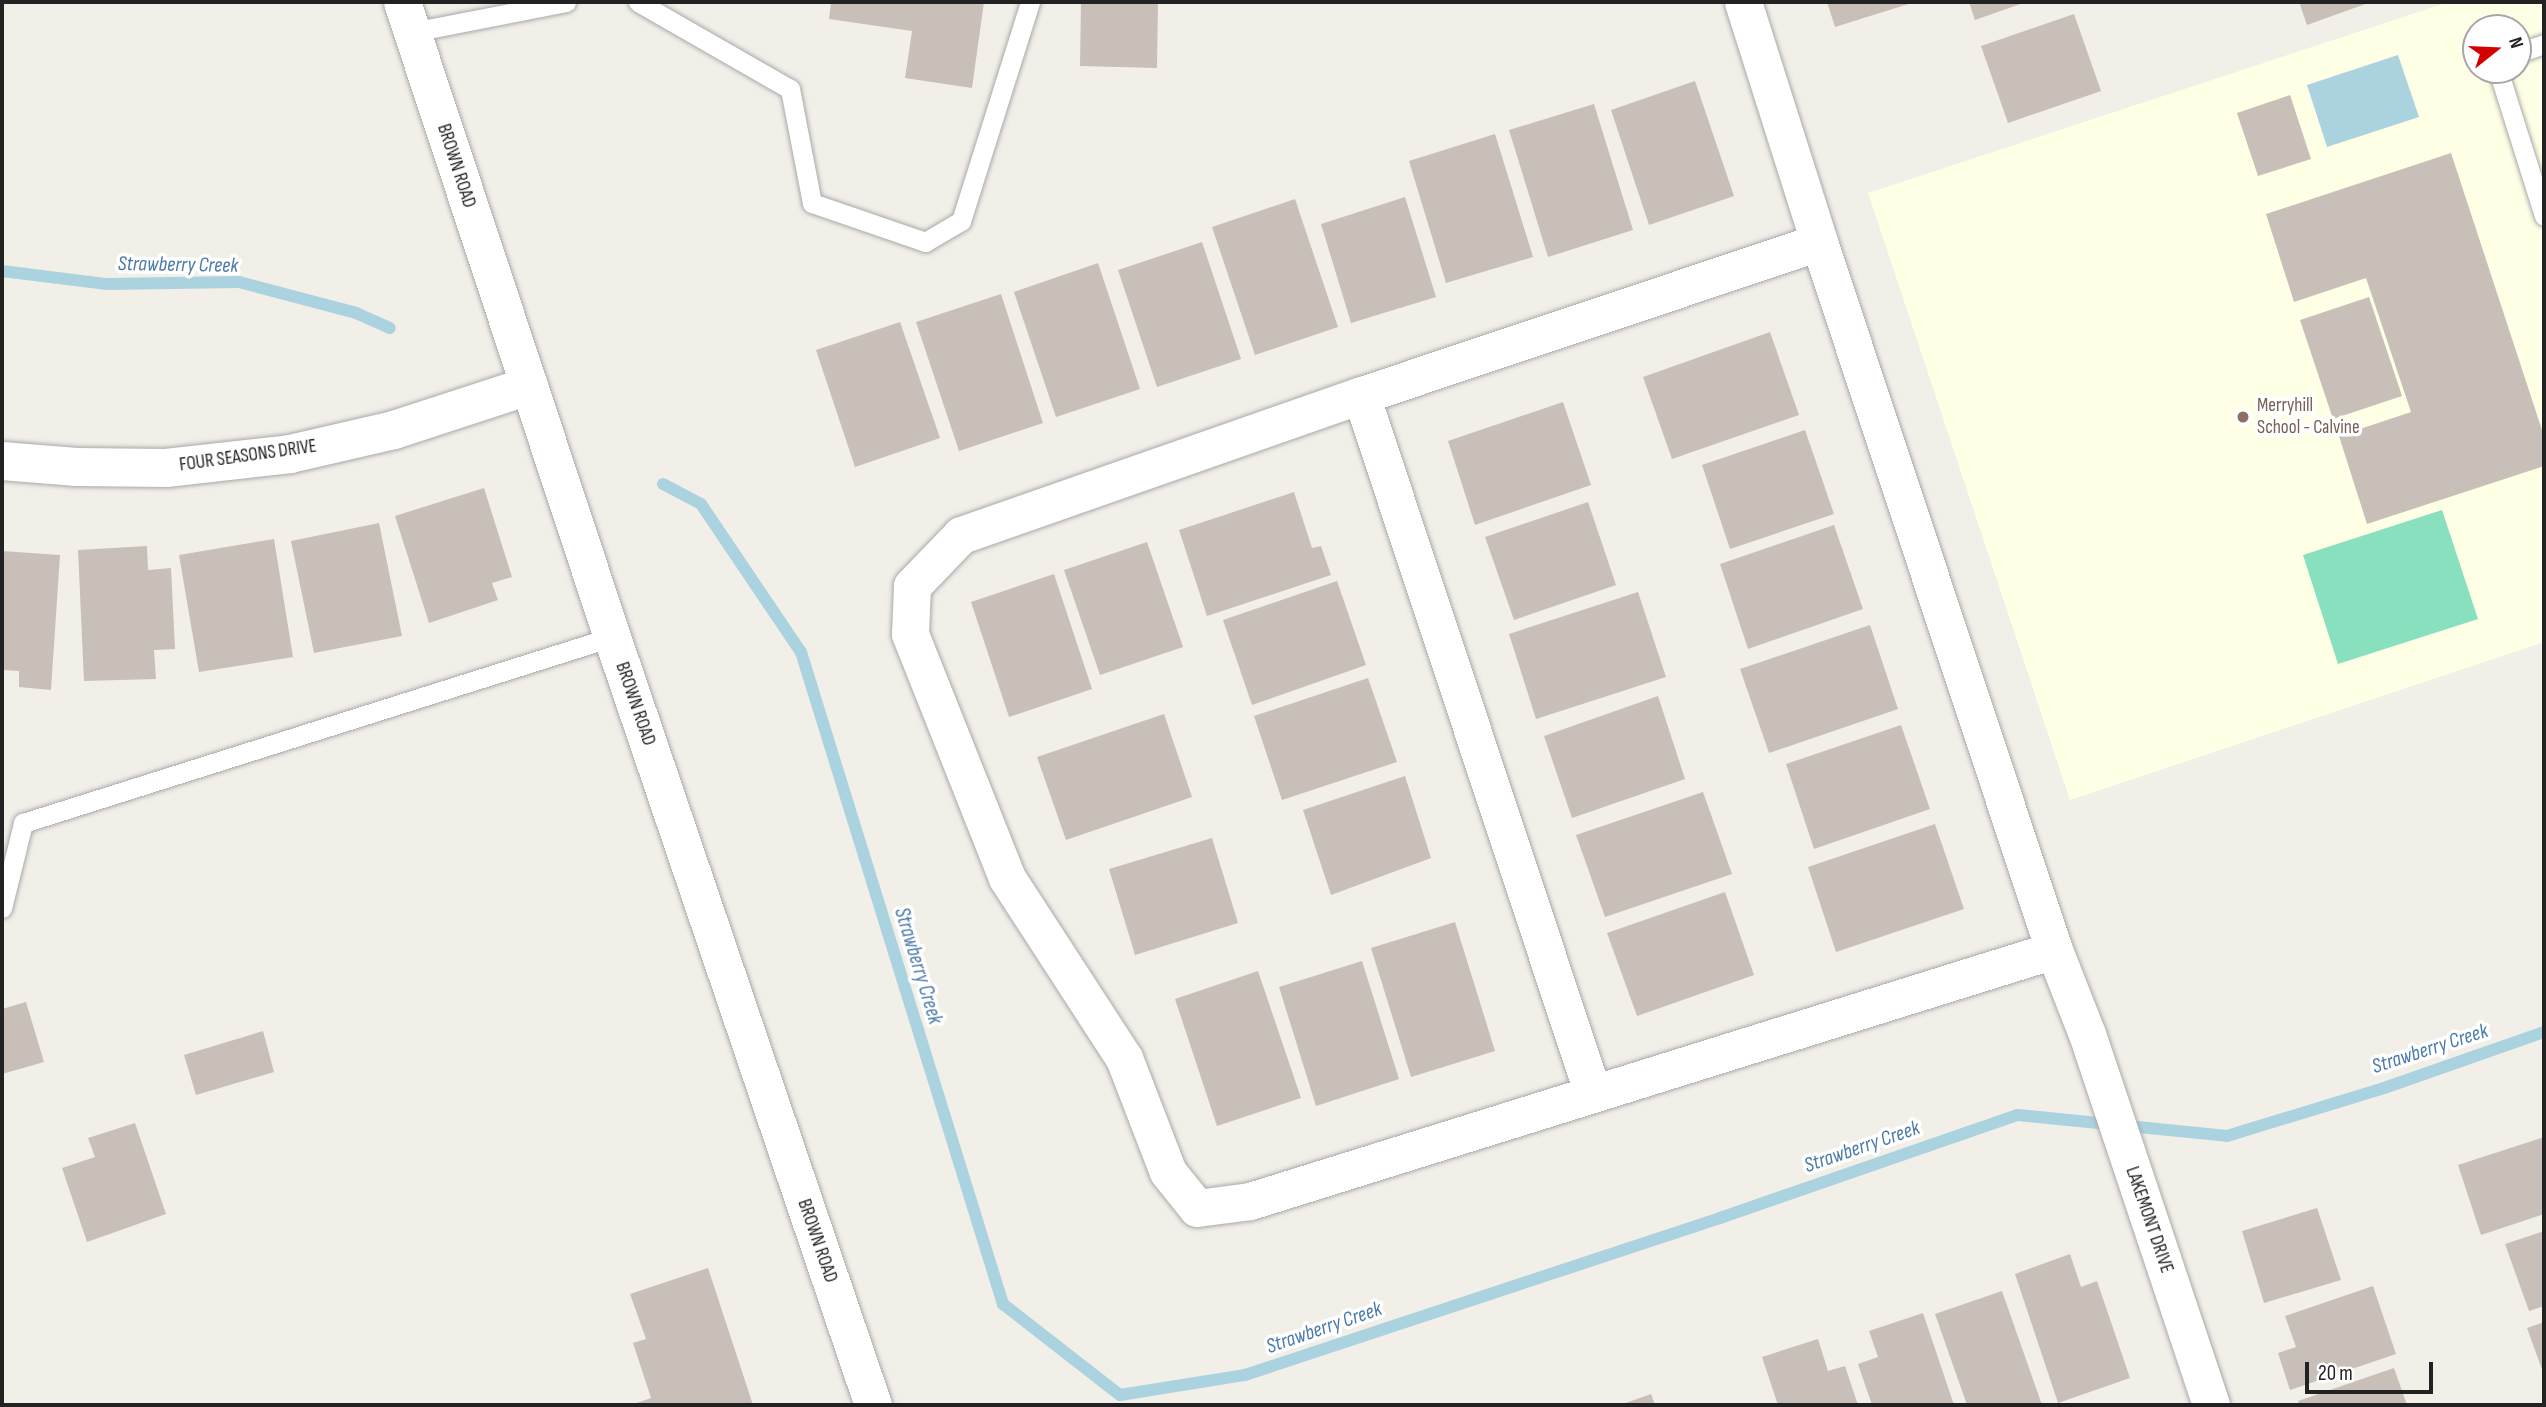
<!DOCTYPE html>
<style>
body{margin:0}
#map{position:relative;width:2546px;height:1407px;overflow:hidden;background:#f2efe9;font-family:"Sofia Sans Condensed",sans-serif}
div>[style]{position:absolute}
.education>*{inset:0;background:#ffffe5}
.pitch>*{inset:0;background:#88e0be}
.water>*{inset:0;background:#aad3df}
.stream>*{height:12px;margin:-6px;padding:0 6px;transform-origin:6px;border-radius:6px;background:#aad3df}
.building>*{inset:0;background:#c7bfb8}
.roads{filter:drop-shadow(0 0 2px #a9a9a9) drop-shadow(0 0 2px #a9a9a9)}
.service>*{height:19px;margin:-9.5px;padding:0 9.5px;transform-origin:9.5px;border-radius:9.5px;background:#fff}
.minor>*{height:37px;margin:-18.5px;padding:0 18.5px;transform-origin:18.5px;border-radius:18.5px;background:#fff}
.tertiary>*{height:38px;margin:-19px;padding:0 19px;transform-origin:19px;border-radius:19px;background:#fff}
.dots>*{width:19px;height:19px;translate:-50% -50%;box-sizing:border-box;border:4px solid #fff;border-radius:50%}
span{translate:-50% -50%;white-space:nowrap;text-align:center;line-height:1.15;-webkit-text-stroke:7px #fff;paint-order:stroke}
.street-label{font-size:19px;color:#222}
.education-label{font-size:19px;color:#785e54}
.left{translate:0 -50%;text-align:left}
.water-label{font-size:21px;color:#4a7aab;font-style:italic}
.frame{position:absolute;inset:0;border:4px solid #222;pointer-events:none}
.north{position:absolute;left:2462px;top:14px;width:70px;height:70px;box-sizing:border-box;background:#fff;border:2px solid #a7a7a7;border-radius:50%;rotate:72deg;font-size:19px;font-weight:700;line-height:28px;text-align:center;color:#222}
.north::after{content:'';display:block;margin:auto;width:24px;height:32px;background:#d40000;clip-path:polygon(50% 0,100% 100%,50% 72%,0 100%)}
.scale{position:absolute;left:2305px;top:1362px;width:128px;height:32px;box-sizing:border-box;border:4px solid #222;border-top:0;padding-left:9px;font-size:21px;line-height:24px;white-space:nowrap;color:#222;-webkit-text-stroke:5px #fff;paint-order:stroke}
</style>
<div id="map">
<div class="education">
<i style="clip-path:polygon(evenodd,2449px 2px,2544px 2px,2544px 642px,2070px 800px,1868px 193px,2449px 2px,2476px 28px,2518px 28px,2518px 70px,2476px 70px,2476px 28px)"></i>
</div>
<div class="pitch">
<i style="clip-path:polygon(2442px 510px,2478px 619px,2338px 664px,2303px 555px)"></i>
</div>
<div class="water">
<i style="clip-path:polygon(2398px 55px,2419px 117px,2327px 147px,2307px 85px)"></i>
</div>
<div class="stream">
<i style="left:2px;top:271px;width:106px;rotate:7.1deg"></i>
<i style="left:107px;top:284px;width:132px;rotate:-0.9deg"></i>
<i style="left:239px;top:282px;width:121px;rotate:14.8deg"></i>
<i style="left:356px;top:313px;width:37px;rotate:24deg"></i>
<i style="left:663px;top:484px;width:43px;rotate:27.8deg"></i>
<i style="left:701px;top:504px;width:179px;rotate:56deg"></i>
<i style="left:801px;top:652px;width:683px;rotate:72.79deg"></i>
<i style="left:1003px;top:1304px;width:148px;rotate:37.9deg"></i>
<i style="left:1120px;top:1395px;width:127px;rotate:-9.1deg"></i>
<i style="left:1245px;top:1375px;width:500px;rotate:-18.29deg"></i>
<i style="left:1720px;top:1218px;width:315px;rotate:-19.1deg"></i>
<i style="left:2018px;top:1115px;width:210px;rotate:5.7deg"></i>
<i style="left:2227px;top:1136px;width:167px;rotate:-17deg"></i>
<i style="left:2387px;top:1087px;width:166px;rotate:-19.3deg"></i>
</div>
<div class="building">
<i style="clip-path:polygon(831px 2px,984px 2px,972px 88px,905px 78px,912px 31px,829px 19px)"></i>
<i style="clip-path:polygon(1081px 2px,1158px 2px,1157px 68px,1080px 66px)"></i>
<i style="clip-path:polygon(1827px 2px,1915px 2px,1835px 27px)"></i>
<i style="clip-path:polygon(1969px 2px,2026px 2px,1975px 20px)"></i>
<i style="clip-path:polygon(2299px 2px,2371px 2px,2307px 25px)"></i>
<i style="clip-path:polygon(2074px 14px,2101px 91px,2008px 123px,1981px 46px)"></i>
<i style="clip-path:polygon(1695px 81px,1734px 196px,1649px 225px,1611px 110px)"></i>
<i style="clip-path:polygon(2290px 95px,2311px 159px,2258px 176px,2237px 113px)"></i>
<i style="clip-path:polygon(1594px 104px,1633px 230px,1548px 257px,1509px 130px)"></i>
<i style="clip-path:polygon(1495px 134px,1533px 257px,1446px 283px,1409px 161px)"></i>
<i style="clip-path:polygon(2451px 153px,2544px 436px,2544px 466px,2367px 524px,2339px 436px,2411px 412px,2366px 278px,2294px 302px,2266px 214px)"></i>
<i style="clip-path:polygon(1405px 197px,1436px 297px,1351px 323px,1321px 224px)"></i>
<i style="clip-path:polygon(1295px 199px,1338px 327px,1255px 355px,1212px 227px)"></i>
<i style="clip-path:polygon(1202px 242px,1241px 359px,1157px 387px,1118px 270px)"></i>
<i style="clip-path:polygon(1098px 263px,1140px 389px,1056px 417px,1014px 292px)"></i>
<i style="clip-path:polygon(1001px 294px,1043px 423px,959px 451px,916px 322px)"></i>
<i style="clip-path:polygon(2369px 297px,2402px 396px,2333px 419px,2300px 320px)"></i>
<i style="clip-path:polygon(900px 322px,940px 438px,855px 467px,816px 350px)"></i>
<i style="clip-path:polygon(1770px 332px,1799px 415px,1672px 459px,1643px 377px)"></i>
<i style="clip-path:polygon(1563px 402px,1591px 485px,1475px 525px,1448px 441px)"></i>
<i style="clip-path:polygon(1805px 430px,1834px 514px,1730px 549px,1702px 465px)"></i>
<i style="clip-path:polygon(484px 488px,512px 577px,492px 583px,498px 600px,429px 623px,395px 516px)"></i>
<i style="clip-path:polygon(1294px 492px,1312px 548px,1321px 546px,1331px 575px,1207px 616px,1179px 530px)"></i>
<i style="clip-path:polygon(1588px 502px,1616px 585px,1514px 620px,1485px 537px)"></i>
<i style="clip-path:polygon(379px 523px,402px 636px,314px 653px,291px 541px)"></i>
<i style="clip-path:polygon(1834px 525px,1863px 609px,1748px 649px,1720px 564px)"></i>
<i style="clip-path:polygon(274px 539px,293px 657px,199px 672px,179px 555px)"></i>
<i style="clip-path:polygon(1147px 542px,1183px 647px,1100px 675px,1064px 570px)"></i>
<i style="clip-path:polygon(147px 546px,148px 570px,171px 568px,175px 649px,154px 650px,156px 679px,84px 681px,78px 550px)"></i>
<i style="clip-path:polygon(2px 551px,60px 555px,51px 690px,19px 687px,19px 671px,2px 670px)"></i>
<i style="clip-path:polygon(1054px 574px,1092px 689px,1009px 717px,971px 602px)"></i>
<i style="clip-path:polygon(1337px 581px,1366px 665px,1252px 705px,1223px 620px)"></i>
<i style="clip-path:polygon(1638px 592px,1666px 677px,1536px 719px,1509px 634px)"></i>
<i style="clip-path:polygon(1870px 625px,1898px 709px,1769px 753px,1740px 669px)"></i>
<i style="clip-path:polygon(1368px 678px,1397px 762px,1282px 800px,1254px 716px)"></i>
<i style="clip-path:polygon(1658px 696px,1685px 779px,1572px 818px,1544px 736px)"></i>
<i style="clip-path:polygon(1164px 714px,1192px 797px,1066px 840px,1037px 757px)"></i>
<i style="clip-path:polygon(1901px 725px,1930px 809px,1814px 849px,1786px 764px)"></i>
<i style="clip-path:polygon(1405px 776px,1431px 858px,1331px 895px,1303px 810px)"></i>
<i style="clip-path:polygon(1703px 792px,1732px 874px,1605px 917px,1576px 835px)"></i>
<i style="clip-path:polygon(1935px 824px,1964px 909px,1836px 952px,1808px 867px)"></i>
<i style="clip-path:polygon(1212px 838px,1238px 923px,1135px 955px,1109px 869px)"></i>
<i style="clip-path:polygon(1725px 892px,1754px 975px,1637px 1016px,1607px 933px)"></i>
<i style="clip-path:polygon(1455px 922px,1495px 1051px,1411px 1077px,1371px 948px)"></i>
<i style="clip-path:polygon(1362px 961px,1399px 1079px,1316px 1106px,1279px 987px)"></i>
<i style="clip-path:polygon(1258px 971px,1301px 1098px,1217px 1126px,1175px 999px)"></i>
<i style="clip-path:polygon(26px 1002px,44px 1062px,2px 1074px,2px 1009px)"></i>
<i style="clip-path:polygon(263px 1031px,274px 1072px,196px 1095px,184px 1055px)"></i>
<i style="clip-path:polygon(135px 1123px,166px 1214px,87px 1242px,62px 1168px,95px 1157px,88px 1138px)"></i>
<i style="clip-path:polygon(2544px 1137px,2544px 1214px,2481px 1235px,2458px 1165px)"></i>
<i style="clip-path:polygon(2317px 1208px,2341px 1280px,2264px 1303px,2242px 1231px)"></i>
<i style="clip-path:polygon(2544px 1231px,2544px 1306px,2529px 1311px,2505px 1244px)"></i>
<i style="clip-path:polygon(2070px 1254px,2081px 1287px,2097px 1281px,2130px 1378px,2058px 1403px,2015px 1274px)"></i>
<i style="clip-path:polygon(708px 1268px,753px 1405px,631px 1405px,651px 1398px,633px 1343px,646px 1339px,630px 1294px)"></i>
<i style="clip-path:polygon(2373px 1286px,2396px 1354px,2290px 1390px,2278px 1353px,2296px 1347px,2285px 1316px)"></i>
<i style="clip-path:polygon(2002px 1291px,2042px 1405px,1967px 1405px,1935px 1314px)"></i>
<i style="clip-path:polygon(1923px 1313px,1954px 1405px,1872px 1405px,1858px 1364px,1878px 1357px,1869px 1331px)"></i>
<i style="clip-path:polygon(2544px 1322px,2544px 1375px,2527px 1328px)"></i>
<i style="clip-path:polygon(1818px 1339px,1828px 1371px,1845px 1366px,1858px 1405px,1778px 1405px,1762px 1357px)"></i>
<i style="clip-path:polygon(2394px 1368px,2407px 1405px,2300px 1405px,2298px 1401px)"></i>
<i style="clip-path:polygon(1651px 1394px,1655px 1405px,1620px 1405px)"></i>
</div>
<div class="roads">
<div class="service">
<i style="left:638px;top:2px;width:175px;rotate:29.8deg"></i>
<i style="left:790px;top:89px;width:116px;rotate:79.1deg"></i>
<i style="left:812px;top:203px;width:120px;rotate:19deg"></i>
<i style="left:925px;top:242px;width:42px;rotate:-30.3deg"></i>
<i style="left:961px;top:221px;width:230px;rotate:-72.5deg"></i>
<i style="left:412px;top:32px;width:157px;rotate:-11deg"></i>
<i style="left:2518px;top:53px;width:28px;rotate:-19deg"></i>
<i style="left:2498px;top:70px;width:153px;rotate:72.5deg"></i>
<i style="left:2px;top:908px;width:88px;rotate:-76.1deg"></i>
<i style="left:23px;top:823px;width:618px;rotate:-17.53deg"></i>
</div>
<div class="minor">
<i style="left:402px;top:2px;width:669px;rotate:71.7deg"></i>
<i style="left:612px;top:637px;width:811px;rotate:71.23deg"></i>
<i style="left:1743px;top:2px;width:252px;rotate:72.4deg"></i>
<i style="left:1819px;top:242px;width:746px;rotate:71.64deg"></i>
<i style="left:2054px;top:950px;width:90px;rotate:68.6deg"></i>
<i style="left:2087px;top:1034px;width:391px;rotate:71.5deg"></i>
<i style="left:1819px;top:242px;width:483px;rotate:161.5deg"></i>
<i style="left:1361px;top:395px;width:424px;rotate:160.7deg"></i>
<i style="left:961px;top:535px;width:71px;rotate:133.9deg"></i>
<i style="left:912px;top:586px;width:48px;rotate:92.4deg"></i>
<i style="left:910px;top:634px;width:263px;rotate:68.3deg"></i>
<i style="left:1007px;top:878px;width:215px;rotate:57deg"></i>
<i style="left:1124px;top:1058px;width:122px;rotate:68.9deg"></i>
<i style="left:1168px;top:1172px;width:46px;rotate:51.1deg"></i>
<i style="left:1197px;top:1208px;width:53px;rotate:-7.5deg"></i>
<i style="left:1250px;top:1201px;width:842px;rotate:-17.34deg"></i>
<i style="left:1361px;top:395px;width:736px;rotate:71.64deg"></i>
</div>
<div class="tertiary">
<i style="left:2px;top:461px;width:75px;rotate:4.6deg"></i>
<i style="left:77px;top:467px;width:89px;rotate:0.6deg"></i>
<i style="left:166px;top:468px;width:125px;rotate:-6.4deg"></i>
<i style="left:290px;top:454px;width:107px;rotate:-13deg"></i>
<i style="left:394px;top:430px;width:142px;rotate:-18.1deg"></i>
</div>
</div>
<div class="dots">
<i style="left:2243px;top:417px;background:#8d6e63"></i>
</div>
<div class="street-label">
<span style="left:456px;top:166px;rotate:72deg">BROWN ROAD</span>
<span style="left:248px;top:456px;rotate:-8deg">FOUR SEASONS DRIVE</span>
<span style="left:635px;top:704px;rotate:71deg">BROWN ROAD</span>
<span style="left:2149px;top:1220px;rotate:71deg">LAKEMONT DRIVE</span>
<span style="left:817px;top:1241px;rotate:71deg">BROWN ROAD</span>
</div>
<div class="education-label">
<span class="left" style="left:2257px;top:417px">Merryhill<br>School - Calvine</span>
</div>
<div class="water-label">
<span style="left:178px;top:265px;rotate:1deg">Strawberry Creek</span>
<span style="left:918px;top:966px;rotate:73deg">Strawberry Creek</span>
<span style="left:2430px;top:1049px;rotate:-18deg">Strawberry Creek</span>
<span style="left:1862px;top:1147px;rotate:-19deg">Strawberry Creek</span>
<span style="left:1324px;top:1328px;rotate:-19deg">Strawberry Creek</span>
</div>
<div class="frame"></div>
<div class="north">N</div>
<div class="scale">20 m</div>
</div>
